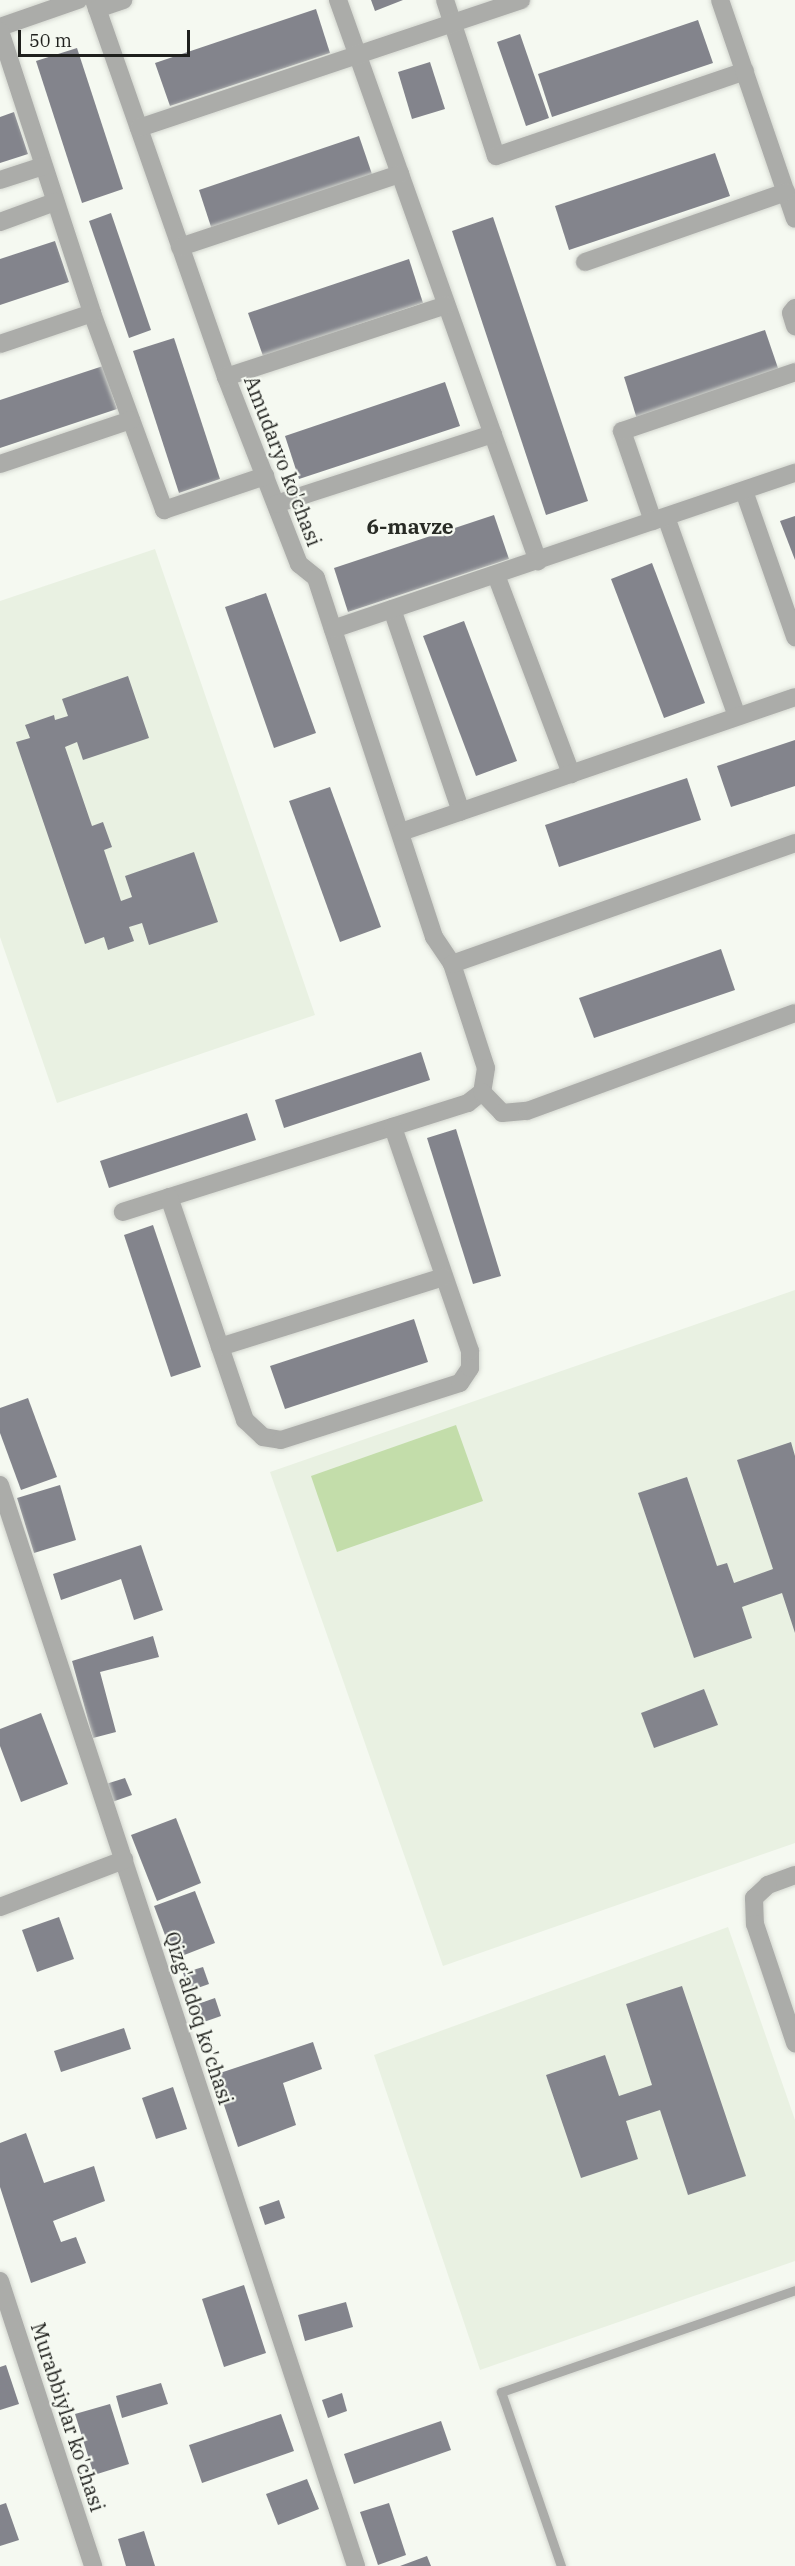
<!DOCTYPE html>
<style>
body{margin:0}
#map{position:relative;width:795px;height:2566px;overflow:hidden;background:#f5f9f1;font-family:"IBM Plex Serif",serif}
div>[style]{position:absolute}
.built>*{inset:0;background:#e9f1e2}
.green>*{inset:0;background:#c3ddaa}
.building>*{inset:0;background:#83848c}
.roads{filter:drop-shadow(0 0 2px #d3d6cf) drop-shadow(0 0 2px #d3d6cf)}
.service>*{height:9px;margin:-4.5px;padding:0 4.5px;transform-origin:4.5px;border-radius:4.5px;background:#abaca9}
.minor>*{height:18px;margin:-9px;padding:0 9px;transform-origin:9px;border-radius:9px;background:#abaca9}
span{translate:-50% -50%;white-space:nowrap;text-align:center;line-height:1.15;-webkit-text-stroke:4.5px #f5f9f1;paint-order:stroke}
.street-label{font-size:20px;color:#1f201d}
.neighbourhood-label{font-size:21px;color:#282b25;font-weight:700}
.scale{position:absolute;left:18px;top:30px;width:172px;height:27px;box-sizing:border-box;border:3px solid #1f201d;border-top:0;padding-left:8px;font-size:18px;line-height:21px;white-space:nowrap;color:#1f201d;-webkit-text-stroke:4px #f5f9f1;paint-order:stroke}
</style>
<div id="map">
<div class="built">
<i style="clip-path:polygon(155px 549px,315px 1015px,57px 1103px,0 937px,0 601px)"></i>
<i style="clip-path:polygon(795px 1290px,795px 1843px,443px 1966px,270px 1472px)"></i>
<i style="clip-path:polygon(728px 1927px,795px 2120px,795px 2261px,480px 2370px,374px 2055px)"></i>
</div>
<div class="green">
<i style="clip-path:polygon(456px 1425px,483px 1501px,337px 1552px,311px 1476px)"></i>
</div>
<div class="building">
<i style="clip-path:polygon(371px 0,403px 0,375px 11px)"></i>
<i style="clip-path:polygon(316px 9px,330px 53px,170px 106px,155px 63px)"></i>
<i style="clip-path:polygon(698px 20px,713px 63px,552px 117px,538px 74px)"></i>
<i style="clip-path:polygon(520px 34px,549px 118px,526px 126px,497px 42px)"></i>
<i style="clip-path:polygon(77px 48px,123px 189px,82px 203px,36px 61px)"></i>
<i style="clip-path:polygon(430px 62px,445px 109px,412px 119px,398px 72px)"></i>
<i style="clip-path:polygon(14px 112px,28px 154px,0 163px,0 117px)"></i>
<i style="clip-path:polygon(359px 136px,374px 180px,213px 233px,199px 190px)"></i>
<i style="clip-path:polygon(715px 153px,730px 196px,569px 250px,555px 206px)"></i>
<i style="clip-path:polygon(111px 213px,151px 330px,129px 338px,89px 221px)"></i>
<i style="clip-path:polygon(493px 217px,588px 501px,546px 515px,452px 231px)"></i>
<i style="clip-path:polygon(55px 241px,69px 282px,0 305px,0 259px)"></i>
<i style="clip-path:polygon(409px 259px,423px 303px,263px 356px,248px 313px)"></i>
<i style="clip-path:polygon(765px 330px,779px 371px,637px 419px,624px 377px)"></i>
<i style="clip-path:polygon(174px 338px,220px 479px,179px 493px,133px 351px)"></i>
<i style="clip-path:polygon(103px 366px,117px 409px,0 448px,0 400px)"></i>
<i style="clip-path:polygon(445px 382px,460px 426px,299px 479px,285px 436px)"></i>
<i style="clip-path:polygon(494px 515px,509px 559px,348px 612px,334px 568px)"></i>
<i style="clip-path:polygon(795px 516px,795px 560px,780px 521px)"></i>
<i style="clip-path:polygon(652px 563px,705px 703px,664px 718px,611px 579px)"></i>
<i style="clip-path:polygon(266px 593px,316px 733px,274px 748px,225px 607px)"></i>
<i style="clip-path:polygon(464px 621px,517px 761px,476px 776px,423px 636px)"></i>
<i style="clip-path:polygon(128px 676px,149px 738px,83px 760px,77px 742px,65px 747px,92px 826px,103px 822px,112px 847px,104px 850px,121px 901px,132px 897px,125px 876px,194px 852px,218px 922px,149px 945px,142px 923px,129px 927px,134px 941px,108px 950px,104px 937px,85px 944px,16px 742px,30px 738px,25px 725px,54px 715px,55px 720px,68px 716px,62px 699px)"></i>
<i style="clip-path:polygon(795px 740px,795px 786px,731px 807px,717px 766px)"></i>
<i style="clip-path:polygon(687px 778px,701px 820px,559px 867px,545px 825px)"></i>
<i style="clip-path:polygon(330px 787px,381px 927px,340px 942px,289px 801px)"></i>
<i style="clip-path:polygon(721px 949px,735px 990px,594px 1038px,579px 998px)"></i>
<i style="clip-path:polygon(421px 1052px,430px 1080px,284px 1128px,275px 1100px)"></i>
<i style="clip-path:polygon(247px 1113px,256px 1140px,109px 1188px,100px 1161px)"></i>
<i style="clip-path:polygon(456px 1129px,501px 1276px,473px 1284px,427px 1138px)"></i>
<i style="clip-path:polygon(153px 1225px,201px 1367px,171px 1377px,124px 1235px)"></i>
<i style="clip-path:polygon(414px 1319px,428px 1362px,285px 1409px,270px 1366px)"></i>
<i style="clip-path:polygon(28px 1398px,57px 1477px,21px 1490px,0 1433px,0 1408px)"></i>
<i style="clip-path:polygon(791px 1442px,795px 1456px,795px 1633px,782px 1593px,742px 1607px,752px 1638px,694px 1658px,638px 1493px,687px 1477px,717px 1566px,727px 1563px,734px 1583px,773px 1569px,737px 1460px)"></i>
<i style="clip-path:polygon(60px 1485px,76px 1540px,34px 1553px,17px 1498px)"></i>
<i style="clip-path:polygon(141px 1545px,163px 1610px,134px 1620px,121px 1579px,61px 1600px,53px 1574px)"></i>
<i style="clip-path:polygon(153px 1636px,159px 1657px,100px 1672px,116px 1732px,93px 1738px,72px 1661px)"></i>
<i style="clip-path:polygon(704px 1689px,718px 1725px,654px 1748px,641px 1713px)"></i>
<i style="clip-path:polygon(41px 1713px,68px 1784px,21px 1802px,0 1746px,0 1729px)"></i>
<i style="clip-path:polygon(125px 1778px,132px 1795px,112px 1802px,106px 1784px)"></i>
<i style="clip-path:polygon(176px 1818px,201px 1883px,157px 1901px,131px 1835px)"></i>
<i style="clip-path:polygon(195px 1891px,215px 1943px,174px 1959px,154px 1906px)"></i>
<i style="clip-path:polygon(59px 1917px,74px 1959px,37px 1972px,22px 1930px)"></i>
<i style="clip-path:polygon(203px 1967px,209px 1984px,189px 1991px,183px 1973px)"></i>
<i style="clip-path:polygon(682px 1986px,746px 2176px,688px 2195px,660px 2110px,626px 2121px,638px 2159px,581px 2178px,546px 2075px,605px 2055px,619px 2096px,652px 2085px,626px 2004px)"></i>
<i style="clip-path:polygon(215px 1998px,221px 2016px,201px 2023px,195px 2005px)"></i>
<i style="clip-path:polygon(124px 2028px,131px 2049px,61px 2072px,54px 2051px)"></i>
<i style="clip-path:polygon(313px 2042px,322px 2069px,283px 2083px,296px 2125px,238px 2147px,214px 2075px)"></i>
<i style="clip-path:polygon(173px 2087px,187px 2129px,156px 2139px,142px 2098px)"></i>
<i style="clip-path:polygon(26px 2133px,44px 2183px,94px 2166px,105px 2201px,53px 2221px,61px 2242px,76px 2237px,86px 2263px,31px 2283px,0 2187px,0 2143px)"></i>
<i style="clip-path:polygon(279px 2200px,285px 2218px,265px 2225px,259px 2207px)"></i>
<i style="clip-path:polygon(244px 2285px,266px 2353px,224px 2367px,202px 2299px)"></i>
<i style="clip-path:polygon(346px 2302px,353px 2327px,305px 2341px,298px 2315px)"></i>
<i style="clip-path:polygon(6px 2365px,19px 2404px,0 2410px,0 2367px)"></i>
<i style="clip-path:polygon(161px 2383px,168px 2404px,122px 2418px,116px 2396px)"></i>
<i style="clip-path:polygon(342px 2393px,347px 2411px,328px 2418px,322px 2400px)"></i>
<i style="clip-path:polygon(110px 2404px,129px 2464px,94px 2475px,75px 2414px)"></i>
<i style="clip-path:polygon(281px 2414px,294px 2451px,202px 2483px,189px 2445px)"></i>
<i style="clip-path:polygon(441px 2421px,451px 2450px,354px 2484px,344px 2454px)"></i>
<i style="clip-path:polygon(307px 2479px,319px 2509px,278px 2525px,266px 2494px)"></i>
<i style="clip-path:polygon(6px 2503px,19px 2540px,0 2546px,0 2505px)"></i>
<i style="clip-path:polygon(389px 2503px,406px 2555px,378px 2565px,360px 2512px)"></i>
<i style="clip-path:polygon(144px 2531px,155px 2566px,126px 2566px,118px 2539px)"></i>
<i style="clip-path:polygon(427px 2556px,431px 2566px,400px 2566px)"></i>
</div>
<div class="roads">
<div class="service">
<i style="left:561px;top:2566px;width:184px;rotate:-109deg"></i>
<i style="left:501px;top:2392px;width:311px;rotate:-19.1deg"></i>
</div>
<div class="minor">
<i style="left:94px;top:0;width:399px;rotate:70.7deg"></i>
<i style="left:226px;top:377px;width:201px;rotate:68.7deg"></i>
<i style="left:299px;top:564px;width:22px;rotate:39deg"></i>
<i style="left:316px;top:578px;width:378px;rotate:71.8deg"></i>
<i style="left:434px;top:937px;width:32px;rotate:56deg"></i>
<i style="left:452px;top:964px;width:109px;rotate:71.9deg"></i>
<i style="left:486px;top:1068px;width:24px;rotate:99deg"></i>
<i style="left:482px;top:1092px;width:18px;rotate:142deg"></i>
<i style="left:468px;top:1103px;width:362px;rotate:162.5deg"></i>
<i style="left:338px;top:0;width:596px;rotate:70.38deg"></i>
<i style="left:445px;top:0;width:164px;rotate:71.9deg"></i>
<i style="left:496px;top:156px;width:263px;rotate:-18.8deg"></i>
<i style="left:720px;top:0;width:231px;rotate:71.1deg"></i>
<i style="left:97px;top:9px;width:28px;rotate:-19deg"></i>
<i style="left:0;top:27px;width:83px;rotate:-19.1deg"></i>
<i style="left:0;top:31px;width:297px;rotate:71.9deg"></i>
<i style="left:92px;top:313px;width:210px;rotate:69.9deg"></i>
<i style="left:164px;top:510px;width:107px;rotate:-18.6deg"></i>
<i style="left:139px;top:128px;width:403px;rotate:-18.5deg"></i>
<i style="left:0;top:180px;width:45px;rotate:-18deg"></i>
<i style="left:0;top:222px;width:59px;rotate:-20deg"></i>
<i style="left:180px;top:247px;width:232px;rotate:-18.4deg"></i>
<i style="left:585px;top:262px;width:213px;rotate:-19.2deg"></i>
<i style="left:795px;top:308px;width:6px;rotate:129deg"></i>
<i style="left:791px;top:313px;width:14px;rotate:73deg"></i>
<i style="left:0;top:344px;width:97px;rotate:-18.6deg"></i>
<i style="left:226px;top:377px;width:231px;rotate:-18.1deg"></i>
<i style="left:0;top:464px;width:138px;rotate:-18.6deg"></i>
<i style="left:744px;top:491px;width:155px;rotate:70.7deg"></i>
<i style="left:276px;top:504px;width:228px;rotate:-17.9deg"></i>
<i style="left:666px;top:517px;width:211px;rotate:70.4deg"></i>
<i style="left:653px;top:521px;width:95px;rotate:-109deg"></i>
<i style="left:622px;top:431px;width:183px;rotate:-18.8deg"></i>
<i style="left:496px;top:575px;width:213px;rotate:69.3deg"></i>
<i style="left:392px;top:609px;width:214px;rotate:71.2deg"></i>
<i style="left:333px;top:629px;width:488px;rotate:-18.7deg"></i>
<i style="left:401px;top:832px;width:416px;rotate:-18.9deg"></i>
<i style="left:452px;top:964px;width:364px;rotate:-19.4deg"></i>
<i style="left:482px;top:1092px;width:29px;rotate:46deg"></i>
<i style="left:502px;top:1113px;width:25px;rotate:-5deg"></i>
<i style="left:527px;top:1111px;width:285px;rotate:-20.1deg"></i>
<i style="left:169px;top:1197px;width:236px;rotate:71.2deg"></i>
<i style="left:245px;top:1420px;width:25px;rotate:43deg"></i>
<i style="left:263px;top:1437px;width:18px;rotate:9deg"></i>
<i style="left:281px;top:1440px;width:188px;rotate:-17.7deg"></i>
<i style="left:460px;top:1383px;width:18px;rotate:-56deg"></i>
<i style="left:470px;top:1368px;width:17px;rotate:-90deg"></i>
<i style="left:470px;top:1351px;width:237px;rotate:-109deg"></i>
<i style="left:220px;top:1347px;width:234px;rotate:-17.4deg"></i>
<i style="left:0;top:1485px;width:1138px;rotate:71.77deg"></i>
<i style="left:795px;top:1875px;width:29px;rotate:160deg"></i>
<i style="left:768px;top:1885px;width:19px;rotate:137deg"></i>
<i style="left:754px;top:1898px;width:26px;rotate:88deg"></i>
<i style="left:755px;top:1924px;width:126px;rotate:71.4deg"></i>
<i style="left:0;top:1907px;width:133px;rotate:-20.8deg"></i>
<i style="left:0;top:2281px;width:300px;rotate:71.9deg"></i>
</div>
</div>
<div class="street-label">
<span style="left:283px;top:461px;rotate:69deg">Amudaryo ko'chasi</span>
<span style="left:199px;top:2018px;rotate:72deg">Qizg'aldoq ko'chasi</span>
<span style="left:68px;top:2417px;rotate:72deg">Murabbiylar ko'chasi</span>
</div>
<div class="neighbourhood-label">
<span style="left:410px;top:526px">6-mavze</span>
</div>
<div class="scale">50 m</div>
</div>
